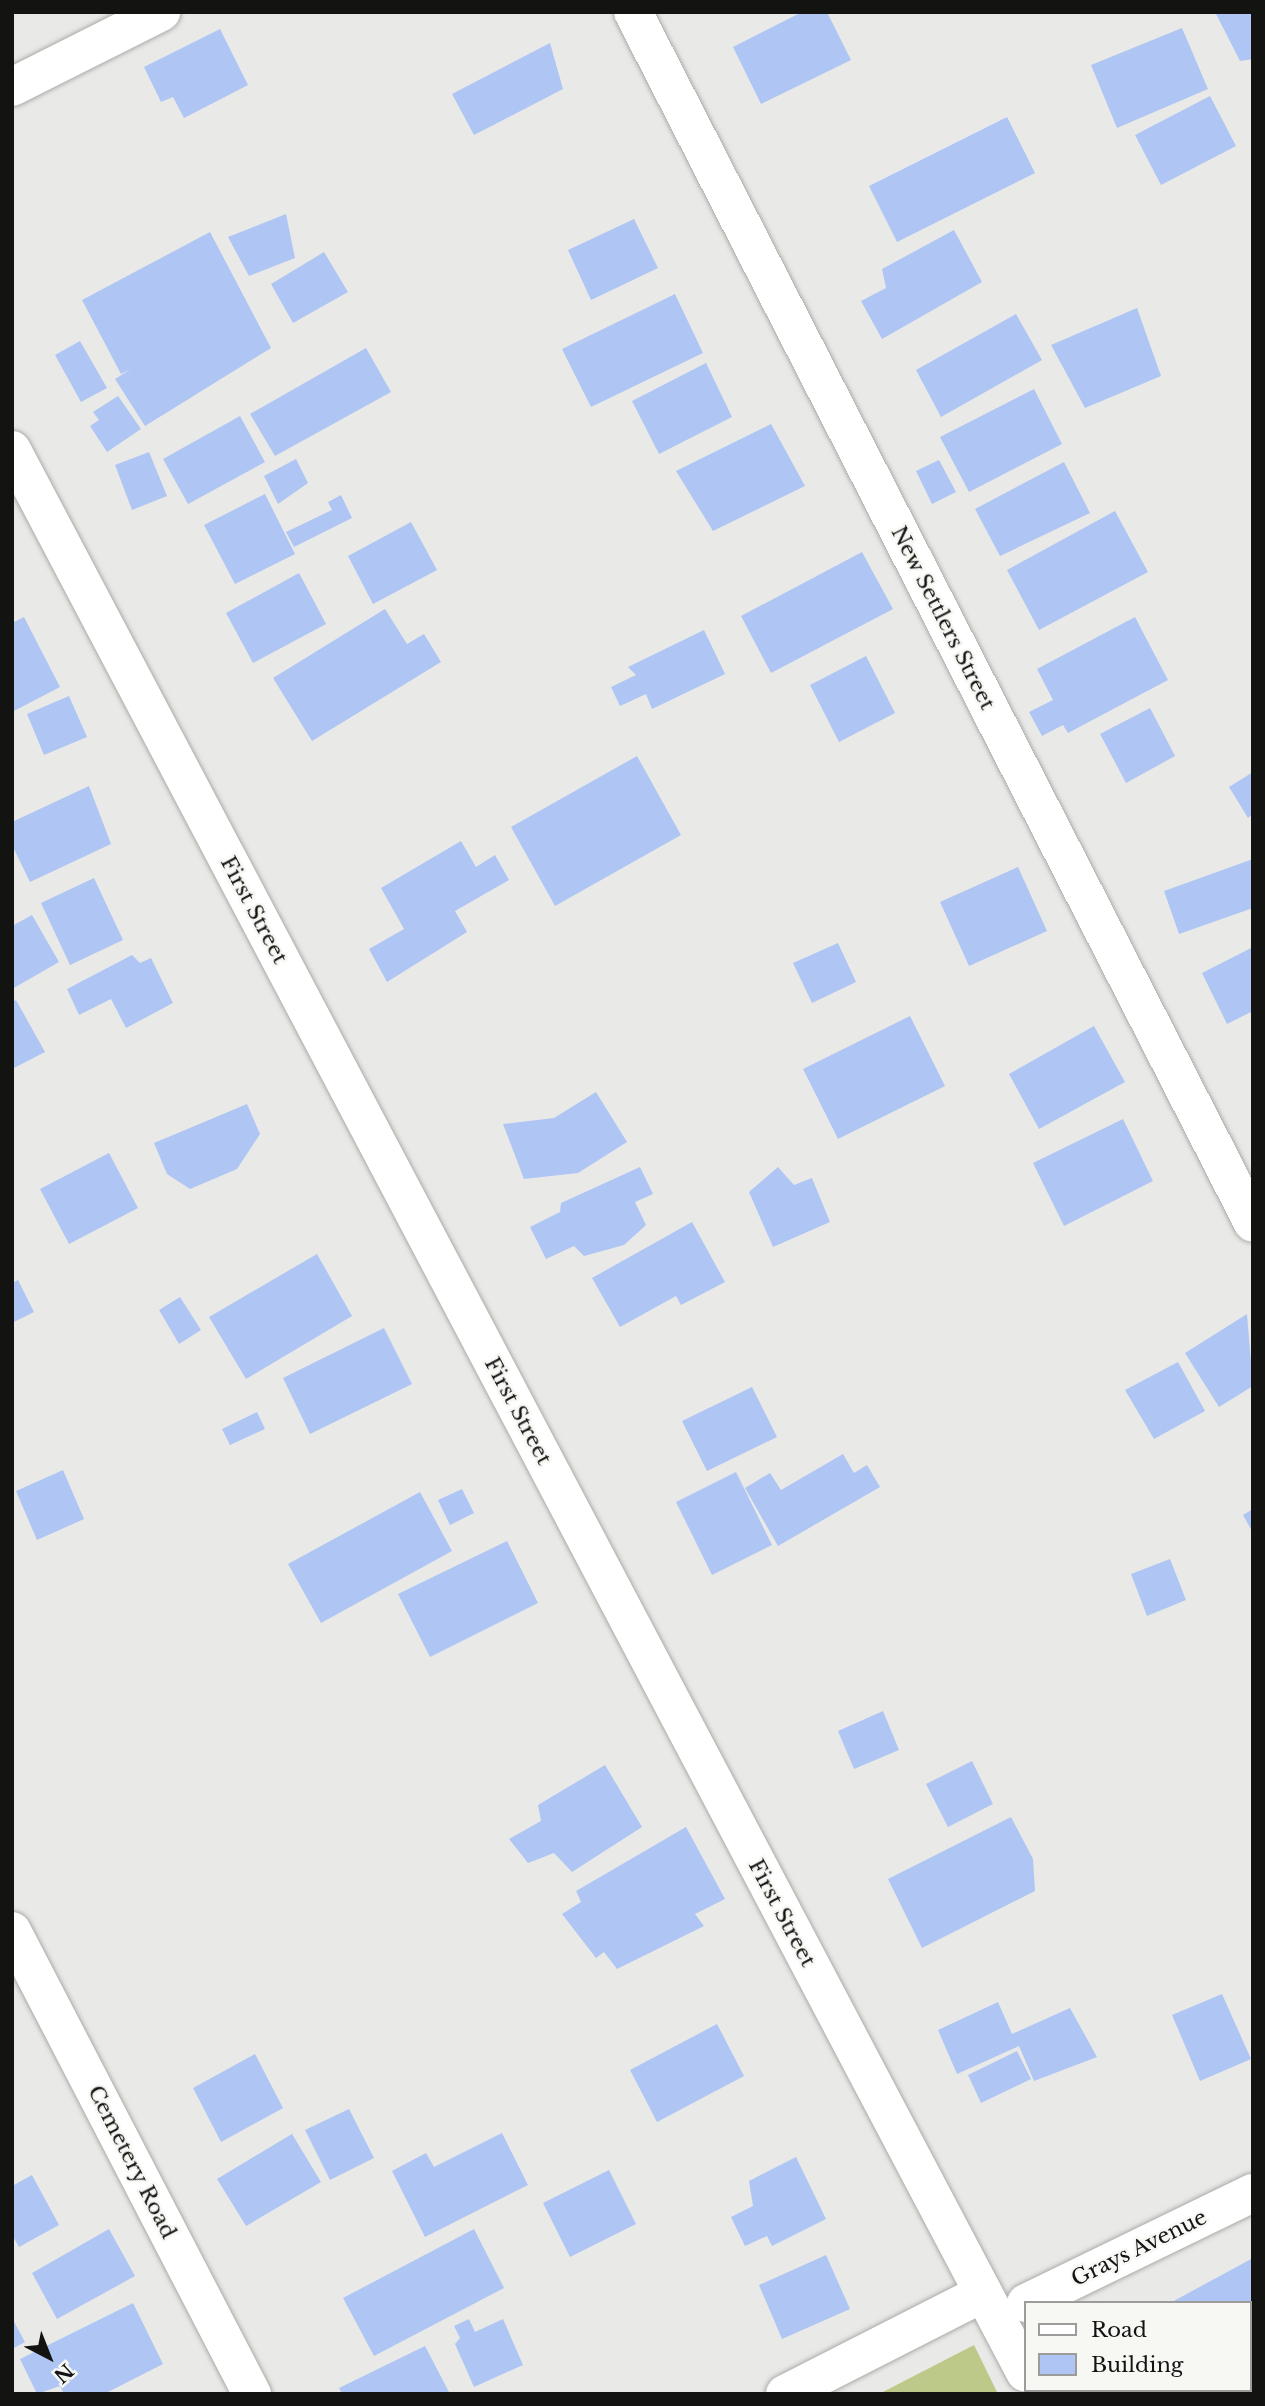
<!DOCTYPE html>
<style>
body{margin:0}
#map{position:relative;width:1265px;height:2406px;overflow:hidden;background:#e9eae7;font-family:"Libre Baskerville",serif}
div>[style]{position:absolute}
.green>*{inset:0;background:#bcc989}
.building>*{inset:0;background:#afc5f3}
.roads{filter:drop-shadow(0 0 2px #aaaba7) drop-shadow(0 0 2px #aaaba7)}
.street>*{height:38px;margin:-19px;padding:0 19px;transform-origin:19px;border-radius:19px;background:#fff}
span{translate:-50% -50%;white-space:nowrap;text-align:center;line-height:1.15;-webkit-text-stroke:5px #f7f8f4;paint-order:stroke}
.street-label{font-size:21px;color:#131312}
.frame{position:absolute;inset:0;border:14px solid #131312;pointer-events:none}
.legend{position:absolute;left:1024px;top:2301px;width:228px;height:91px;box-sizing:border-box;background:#f7f8f4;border:2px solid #9c9c9a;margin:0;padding:9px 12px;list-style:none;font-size:21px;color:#131312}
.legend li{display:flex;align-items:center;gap:14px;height:35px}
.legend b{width:35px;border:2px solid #9c9c9a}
.north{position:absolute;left:14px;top:2322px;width:70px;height:70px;-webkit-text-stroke:5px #f7f8f4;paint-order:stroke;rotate:138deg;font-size:19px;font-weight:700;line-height:28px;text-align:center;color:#131312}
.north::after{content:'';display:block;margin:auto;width:24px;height:32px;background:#131312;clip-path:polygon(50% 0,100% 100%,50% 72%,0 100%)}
</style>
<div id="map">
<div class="green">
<i style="clip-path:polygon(974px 2345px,998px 2394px,879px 2394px)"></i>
</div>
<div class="building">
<i style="clip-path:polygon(802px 12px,827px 12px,851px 60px,761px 104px,733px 47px)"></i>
<i style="clip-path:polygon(1215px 12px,1253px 12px,1253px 59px,1240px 61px)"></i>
<i style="clip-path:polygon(1182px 28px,1208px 89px,1117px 128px,1091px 65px)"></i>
<i style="clip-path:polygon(220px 29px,248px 85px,184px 118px,173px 97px,161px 102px,144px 67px)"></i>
<i style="clip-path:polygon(550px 43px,563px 89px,474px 135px,452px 94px)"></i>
<i style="clip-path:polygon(1210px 96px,1236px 146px,1161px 185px,1135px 135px)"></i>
<i style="clip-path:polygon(1007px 117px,1035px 173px,897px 242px,869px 186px)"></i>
<i style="clip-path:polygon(286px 214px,295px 258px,249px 276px,228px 237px)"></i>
<i style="clip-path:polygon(634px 219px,658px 268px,591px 300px,568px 250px)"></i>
<i style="clip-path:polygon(954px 230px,982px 282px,882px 339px,861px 301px,886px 288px,882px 269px)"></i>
<i style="clip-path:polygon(210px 232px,271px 348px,145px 426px,115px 379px,131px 369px,121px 374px,82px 300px)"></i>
<i style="clip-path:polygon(324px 252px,348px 292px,293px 323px,271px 284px)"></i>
<i style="clip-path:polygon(675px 294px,703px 353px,591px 407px,562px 349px)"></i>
<i style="clip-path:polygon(1137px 308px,1161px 376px,1085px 408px,1051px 345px)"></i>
<i style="clip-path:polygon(1016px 314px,1042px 360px,941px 417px,916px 370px)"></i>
<i style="clip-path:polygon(80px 341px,107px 388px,81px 402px,55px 355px)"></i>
<i style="clip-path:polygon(366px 348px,391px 392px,275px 456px,250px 414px)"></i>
<i style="clip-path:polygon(706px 363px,732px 417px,659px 454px,632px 401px)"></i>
<i style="clip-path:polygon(1034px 389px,1062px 444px,969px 492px,940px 437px)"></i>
<i style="clip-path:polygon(118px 396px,141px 429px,107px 452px,90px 426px,99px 420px,93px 412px)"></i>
<i style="clip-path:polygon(240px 416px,265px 462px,188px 504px,163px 459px)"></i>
<i style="clip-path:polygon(771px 424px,805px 486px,713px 531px,676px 471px)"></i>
<i style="clip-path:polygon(149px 452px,167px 496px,132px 510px,115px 465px)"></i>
<i style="clip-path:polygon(296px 459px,308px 483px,278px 504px,264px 476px)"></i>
<i style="clip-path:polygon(939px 460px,956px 492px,932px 504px,916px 471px)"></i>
<i style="clip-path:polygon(1064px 462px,1090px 513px,1000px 556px,975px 509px)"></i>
<i style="clip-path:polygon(265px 494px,295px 554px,235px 584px,204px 525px)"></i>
<i style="clip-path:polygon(341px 495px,352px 518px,294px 547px,286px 532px,332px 510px,328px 502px)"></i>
<i style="clip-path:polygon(1115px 511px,1148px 572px,1039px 630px,1007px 570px)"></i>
<i style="clip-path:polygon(411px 522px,437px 570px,373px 604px,348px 556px)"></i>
<i style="clip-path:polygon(862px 552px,893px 609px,771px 673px,741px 616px)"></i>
<i style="clip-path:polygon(299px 573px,326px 624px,253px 663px,226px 613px)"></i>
<i style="clip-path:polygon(385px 609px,407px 644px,424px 634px,441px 662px,312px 741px,273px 678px)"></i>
<i style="clip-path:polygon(24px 617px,60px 687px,12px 712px,12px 623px)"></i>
<i style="clip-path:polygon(1135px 617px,1168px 680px,1068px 733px,1063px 725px,1042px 736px,1029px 712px,1053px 700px,1037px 669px)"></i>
<i style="clip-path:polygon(704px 630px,725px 674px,652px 709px,646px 694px,620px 706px,611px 687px,636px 675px,628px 667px)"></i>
<i style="clip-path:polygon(866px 656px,895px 713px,839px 742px,810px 685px)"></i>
<i style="clip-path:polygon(69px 696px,87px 737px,44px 755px,27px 714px)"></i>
<i style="clip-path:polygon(1150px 708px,1175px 756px,1126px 783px,1100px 734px)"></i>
<i style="clip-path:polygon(637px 756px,681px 835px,555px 906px,511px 827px)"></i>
<i style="clip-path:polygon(1253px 772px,1253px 814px,1248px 818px,1229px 787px)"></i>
<i style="clip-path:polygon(89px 786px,111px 844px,30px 882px,12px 845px,12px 822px)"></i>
<i style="clip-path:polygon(461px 841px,476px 867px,495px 855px,509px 880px,455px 911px,467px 932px,387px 982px,369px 949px,404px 929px,381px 888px)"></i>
<i style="clip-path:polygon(1253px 859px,1253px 908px,1179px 934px,1164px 891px)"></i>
<i style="clip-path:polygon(1018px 867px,1047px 931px,969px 966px,940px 902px)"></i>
<i style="clip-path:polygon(94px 878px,123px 940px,70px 965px,41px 903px)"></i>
<i style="clip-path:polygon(32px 915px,59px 962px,12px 989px,12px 926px)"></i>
<i style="clip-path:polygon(838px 943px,856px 982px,812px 1003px,793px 963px)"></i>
<i style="clip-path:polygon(1253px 947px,1253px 1011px,1227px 1024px,1202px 973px)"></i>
<i style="clip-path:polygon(132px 955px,140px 963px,151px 958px,173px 1003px,126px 1028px,111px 999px,79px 1015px,67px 989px)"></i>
<i style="clip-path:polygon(16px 1000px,45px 1052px,12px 1069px,12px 1002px)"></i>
<i style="clip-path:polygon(910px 1016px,945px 1086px,838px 1139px,803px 1069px)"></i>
<i style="clip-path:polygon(1094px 1026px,1125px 1082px,1039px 1129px,1009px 1074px)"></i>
<i style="clip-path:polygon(596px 1092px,627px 1142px,578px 1173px,524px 1179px,503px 1124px,554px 1118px)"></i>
<i style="clip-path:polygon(247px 1104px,260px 1134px,237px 1169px,190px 1189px,167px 1174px,154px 1143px)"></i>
<i style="clip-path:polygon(1123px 1119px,1153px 1181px,1064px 1226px,1033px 1163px)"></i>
<i style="clip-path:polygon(109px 1153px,138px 1208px,69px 1244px,40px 1189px)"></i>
<i style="clip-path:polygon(640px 1167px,653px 1194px,635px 1202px,646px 1225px,624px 1245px,584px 1256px,574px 1246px,546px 1259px,530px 1227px,560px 1212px,561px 1203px)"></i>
<i style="clip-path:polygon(778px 1167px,794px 1185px,812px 1178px,830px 1222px,773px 1247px,749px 1192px)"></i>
<i style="clip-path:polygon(692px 1222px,725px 1282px,681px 1305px,676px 1296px,620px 1327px,592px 1278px)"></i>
<i style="clip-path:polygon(317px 1254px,352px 1316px,246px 1379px,209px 1317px)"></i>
<i style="clip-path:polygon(18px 1280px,34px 1312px,12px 1323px,12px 1283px)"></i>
<i style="clip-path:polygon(180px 1297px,201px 1330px,179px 1344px,159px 1310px)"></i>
<i style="clip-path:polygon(1247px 1314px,1253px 1386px,1219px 1407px,1185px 1353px)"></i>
<i style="clip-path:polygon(384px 1328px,412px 1384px,310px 1434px,283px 1378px)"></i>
<i style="clip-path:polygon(1178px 1362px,1205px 1411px,1154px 1439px,1125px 1390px)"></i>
<i style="clip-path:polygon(752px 1387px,777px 1437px,707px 1471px,682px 1421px)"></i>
<i style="clip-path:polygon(257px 1412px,265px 1429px,230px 1445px,222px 1429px)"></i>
<i style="clip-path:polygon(843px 1454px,854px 1473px,867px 1465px,880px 1487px,778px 1546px,745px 1488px,770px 1473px,781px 1490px)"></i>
<i style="clip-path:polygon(63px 1470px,84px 1519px,37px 1540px,16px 1491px)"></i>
<i style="clip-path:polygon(736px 1472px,772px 1545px,712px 1575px,676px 1502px)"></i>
<i style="clip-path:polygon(462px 1489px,474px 1513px,450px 1525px,438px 1500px)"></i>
<i style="clip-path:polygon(420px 1492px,452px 1551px,321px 1623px,288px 1564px)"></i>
<i style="clip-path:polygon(1253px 1509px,1253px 1533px,1243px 1515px)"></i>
<i style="clip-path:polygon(507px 1541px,538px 1603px,430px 1657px,398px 1594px)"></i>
<i style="clip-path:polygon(1170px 1559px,1186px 1600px,1147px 1616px,1131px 1574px)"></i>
<i style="clip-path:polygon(883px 1711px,899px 1750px,854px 1769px,838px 1731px)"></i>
<i style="clip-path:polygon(972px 1761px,993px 1804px,948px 1827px,926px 1784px)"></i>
<i style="clip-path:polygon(605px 1765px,642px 1827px,572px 1872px,554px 1853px,528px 1863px,509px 1839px,541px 1821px,538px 1805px)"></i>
<i style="clip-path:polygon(1011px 1817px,1033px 1859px,1035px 1891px,922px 1948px,888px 1879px)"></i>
<i style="clip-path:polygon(686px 1827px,725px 1899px,695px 1914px,704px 1926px,617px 1969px,604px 1952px,596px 1958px,562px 1914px,581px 1902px,576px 1891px)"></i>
<i style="clip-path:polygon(1222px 1994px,1251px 2059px,1200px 2081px,1172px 2015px)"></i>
<i style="clip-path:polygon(998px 2002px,1012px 2034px,1070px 2008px,1097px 2057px,1034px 2081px,1019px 2046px,957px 2074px,938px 2030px)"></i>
<i style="clip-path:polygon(717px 2024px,744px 2076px,657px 2122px,630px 2070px)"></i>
<i style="clip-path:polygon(1017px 2051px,1031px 2079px,981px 2103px,968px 2075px)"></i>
<i style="clip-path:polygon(255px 2054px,283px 2108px,221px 2142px,193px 2088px)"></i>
<i style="clip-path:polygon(349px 2109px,374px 2158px,330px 2180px,305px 2130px)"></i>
<i style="clip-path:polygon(502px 2133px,528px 2185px,425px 2237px,392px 2171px,426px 2153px,434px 2167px)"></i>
<i style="clip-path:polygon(292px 2134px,321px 2182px,246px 2226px,217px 2179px)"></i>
<i style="clip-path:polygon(796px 2157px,826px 2219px,772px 2246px,767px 2236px,745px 2246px,731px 2217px,753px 2206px,749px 2181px)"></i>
<i style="clip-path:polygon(609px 2170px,636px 2224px,570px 2257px,543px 2203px)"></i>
<i style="clip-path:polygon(32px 2175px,59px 2225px,19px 2247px,12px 2235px,12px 2186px)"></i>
<i style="clip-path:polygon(109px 2229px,135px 2276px,57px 2319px,32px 2273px)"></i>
<i style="clip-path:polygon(474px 2229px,504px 2288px,374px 2356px,343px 2298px)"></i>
<i style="clip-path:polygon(826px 2255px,850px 2309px,782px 2339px,759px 2285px)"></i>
<i style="clip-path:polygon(1253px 2258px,1253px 2356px,1249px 2358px,1249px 2303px,1170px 2303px)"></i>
<i style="clip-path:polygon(133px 2303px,163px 2364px,104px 2394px,64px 2394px,60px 2386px,37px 2394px,20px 2359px)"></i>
<i style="clip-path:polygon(12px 2318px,25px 2342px,12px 2349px)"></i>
<i style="clip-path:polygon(469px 2319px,475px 2332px,503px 2319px,523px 2365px,474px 2387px,455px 2344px,460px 2338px,454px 2326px)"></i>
<i style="clip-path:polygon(425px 2346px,450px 2394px,342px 2394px,339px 2388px)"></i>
<i style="clip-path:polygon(1118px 2390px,1190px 2390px,1184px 2394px)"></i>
</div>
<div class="roads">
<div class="street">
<i style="left:633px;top:12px;width:1360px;rotate:62.89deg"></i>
<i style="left:12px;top:87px;width:167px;rotate:-26.7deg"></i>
<i style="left:12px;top:450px;width:2173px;rotate:62.21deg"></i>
<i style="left:12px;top:1931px;width:522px;rotate:62.6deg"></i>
<i style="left:1026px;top:2303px;width:252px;rotate:-25.9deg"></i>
<i style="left:785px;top:2394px;width:222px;rotate:-27deg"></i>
</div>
</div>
<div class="street-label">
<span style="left:943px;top:618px;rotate:63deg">New Settlers Street</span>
<span style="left:254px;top:910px;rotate:62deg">First Street</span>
<span style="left:518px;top:1411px;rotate:62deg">First Street</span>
<span style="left:782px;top:1913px;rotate:62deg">First Street</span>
<span style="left:132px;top:2162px;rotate:63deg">Cemetery Road</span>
<span style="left:1139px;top:2248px;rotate:-26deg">Grays Avenue</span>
</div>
<div class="frame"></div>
<ul class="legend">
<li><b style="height:9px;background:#fff"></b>Road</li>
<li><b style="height:19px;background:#afc5f3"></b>Building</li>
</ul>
<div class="north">N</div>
</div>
